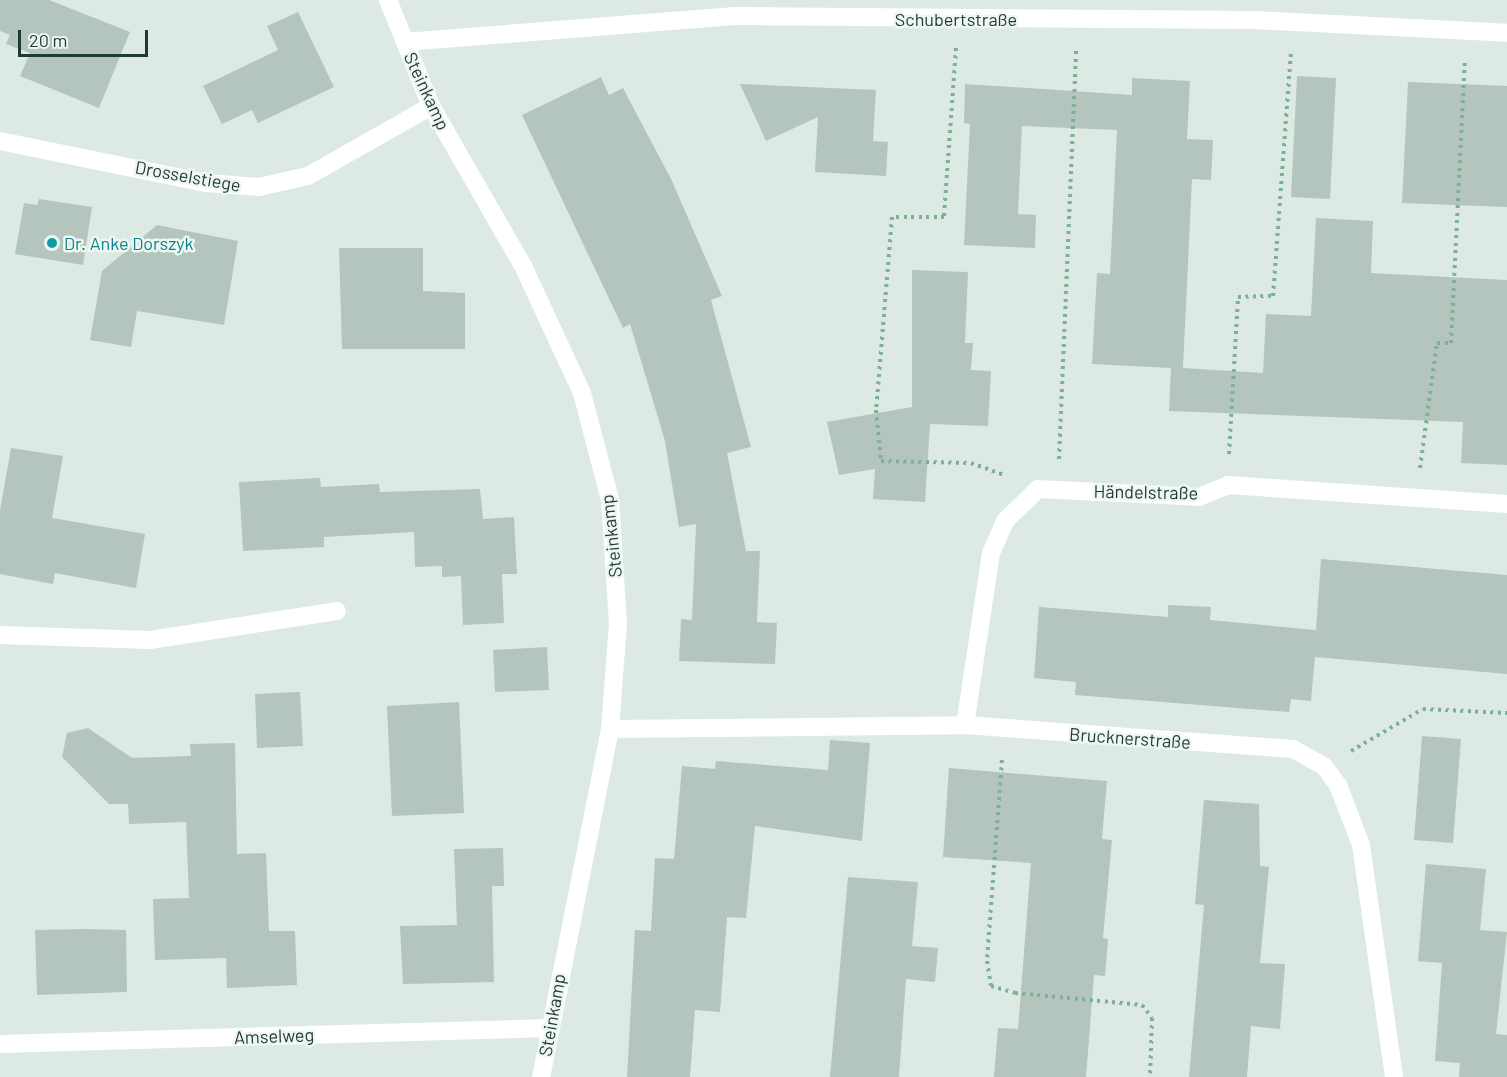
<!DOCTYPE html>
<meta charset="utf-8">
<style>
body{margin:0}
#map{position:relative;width:1507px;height:1077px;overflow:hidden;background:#ddeae3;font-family:Barlow,sans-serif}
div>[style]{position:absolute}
.building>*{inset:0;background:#b3c5bc}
.path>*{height:4px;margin-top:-2px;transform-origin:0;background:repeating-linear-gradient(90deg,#7daf9b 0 3px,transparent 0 7.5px)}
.minor>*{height:18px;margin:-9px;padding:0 9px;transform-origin:9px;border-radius:9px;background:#fff}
.dots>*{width:16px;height:16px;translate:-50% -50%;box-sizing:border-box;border:3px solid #eef7f1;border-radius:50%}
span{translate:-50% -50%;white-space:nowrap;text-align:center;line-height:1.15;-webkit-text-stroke:5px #eef7f1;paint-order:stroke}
.street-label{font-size:18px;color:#1f3a30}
.culture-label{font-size:18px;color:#0d838f}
.left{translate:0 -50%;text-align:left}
.scale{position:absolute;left:18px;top:30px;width:130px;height:27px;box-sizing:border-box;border:3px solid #1f3a30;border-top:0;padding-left:8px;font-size:18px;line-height:21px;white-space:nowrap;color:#1f3a30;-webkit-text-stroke:4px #eef7f1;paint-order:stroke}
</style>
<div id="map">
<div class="building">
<i style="clip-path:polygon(0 0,49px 0,130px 32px,99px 108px,20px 76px,30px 53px,6px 44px,10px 35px,0 31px)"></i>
<i style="clip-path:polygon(298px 12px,334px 87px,258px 123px,252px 110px,222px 124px,203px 86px,278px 50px,267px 26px)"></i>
<i style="clip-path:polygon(1297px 76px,1336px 78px,1330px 199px,1291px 197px)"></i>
<i style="clip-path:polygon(601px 77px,609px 95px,623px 88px,672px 181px,722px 296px,711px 300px,751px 447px,727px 453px,746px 551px,760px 551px,757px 622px,777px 623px,775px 664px,679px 661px,681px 619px,692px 620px,696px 524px,679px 527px,665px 441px,630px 324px,623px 328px,522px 115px)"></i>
<i style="clip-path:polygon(1132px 78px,1190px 81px,1187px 139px,1213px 140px,1211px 180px,1192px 179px,1183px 368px,1263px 373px,1266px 314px,1311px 316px,1316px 218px,1373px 221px,1371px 273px,1507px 280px,1507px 465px,1461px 463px,1463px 422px,1169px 411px,1171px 368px,1092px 364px,1097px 273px,1110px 274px,1117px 130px,1022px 126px,1018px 214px,1036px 215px,1035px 248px,964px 245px,970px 124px,964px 123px,965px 84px,1132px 95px)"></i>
<i style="clip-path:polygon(1408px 82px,1507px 86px,1507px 207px,1402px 203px)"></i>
<i style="clip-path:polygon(740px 84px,876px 90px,873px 141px,888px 142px,886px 176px,815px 172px,818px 117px,766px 141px)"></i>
<i style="clip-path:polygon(39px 199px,92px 207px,83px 265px,15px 254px,24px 203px,37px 205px)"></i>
<i style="clip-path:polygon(157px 225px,238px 241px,224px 325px,137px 311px,131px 347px,90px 340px,102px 271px)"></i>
<i style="clip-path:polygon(339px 248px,423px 248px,423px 291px,465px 293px,465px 349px,342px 349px)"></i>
<i style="clip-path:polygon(912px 270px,968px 272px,965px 343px,973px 343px,971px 370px,991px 371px,988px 426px,930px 424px,925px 502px,873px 499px,875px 469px,839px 475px,827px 422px,912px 407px)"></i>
<i style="clip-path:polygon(11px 448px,63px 456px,52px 518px,145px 534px,136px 588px,55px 573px,53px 584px,0 574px,0 510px)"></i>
<i style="clip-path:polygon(320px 478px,321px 487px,379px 484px,380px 492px,480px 489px,483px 519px,514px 517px,517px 574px,502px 574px,504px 623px,463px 625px,461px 576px,442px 577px,442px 566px,415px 567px,414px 532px,324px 537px,324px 547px,243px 551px,239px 482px)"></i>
<i style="clip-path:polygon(1321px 559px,1507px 575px,1507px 674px,1315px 657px,1311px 701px,1291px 699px,1289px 712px,1075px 695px,1076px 682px,1034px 678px,1039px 607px,1168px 617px,1168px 605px,1211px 607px,1210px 620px,1316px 630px)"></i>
<i style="clip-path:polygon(547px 647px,549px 690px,495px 692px,493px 650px)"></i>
<i style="clip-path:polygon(300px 692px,303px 746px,257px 748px,255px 694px)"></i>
<i style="clip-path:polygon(459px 702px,464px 813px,392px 816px,387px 706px)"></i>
<i style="clip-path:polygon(88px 728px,132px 758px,191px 756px,190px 744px,235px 743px,237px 854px,266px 853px,269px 931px,295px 931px,297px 985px,227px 988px,226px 958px,155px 960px,153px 899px,189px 898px,186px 822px,129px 824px,128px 804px,109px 804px,62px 757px,67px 733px)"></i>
<i style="clip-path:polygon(1422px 736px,1461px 739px,1453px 843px,1414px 840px)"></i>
<i style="clip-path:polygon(830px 740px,870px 743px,862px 841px,755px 826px,746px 918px,727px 917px,720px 1012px,695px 1010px,690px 1077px,627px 1077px,635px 930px,651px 931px,655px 858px,674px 859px,682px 766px,715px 769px,716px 761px,828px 770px)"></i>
<i style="clip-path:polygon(949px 768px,1107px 781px,1102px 839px,1112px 840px,1103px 938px,1108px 939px,1105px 976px,1094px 975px,1086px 1077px,994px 1077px,998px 1028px,1018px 1029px,1031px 863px,943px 857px)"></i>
<i style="clip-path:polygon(1204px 800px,1259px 804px,1260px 866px,1269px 867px,1260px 963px,1285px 964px,1280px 1029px,1251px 1026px,1247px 1077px,1189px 1077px,1204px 905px,1195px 904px)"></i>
<i style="clip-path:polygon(503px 848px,504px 886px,492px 886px,494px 982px,403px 984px,400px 926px,457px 925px,454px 849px)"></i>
<i style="clip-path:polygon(1426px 864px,1486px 869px,1480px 930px,1507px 932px,1496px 1034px,1507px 1035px,1507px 1077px,1459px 1077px,1460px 1063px,1435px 1061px,1442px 963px,1418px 961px)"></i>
<i style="clip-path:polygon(848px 877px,918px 882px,912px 946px,938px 948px,935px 982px,906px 979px,899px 1077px,830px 1077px)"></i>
<i style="clip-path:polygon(86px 929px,126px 930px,127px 992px,37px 995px,35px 930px)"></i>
</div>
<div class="path">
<i style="left:956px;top:48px;width:169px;rotate:94.1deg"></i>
<i style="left:944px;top:217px;width:52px;rotate:180deg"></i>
<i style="left:892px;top:217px;width:194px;rotate:94.7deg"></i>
<i style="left:876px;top:410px;width:51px;rotate:84.4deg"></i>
<i style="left:881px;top:461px;width:90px;rotate:1.3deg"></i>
<i style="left:971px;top:463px;width:37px;rotate:20deg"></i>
<i style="left:1229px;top:454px;width:157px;rotate:-86.7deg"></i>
<i style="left:1238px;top:297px;width:35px;rotate:-2deg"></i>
<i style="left:1273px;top:296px;width:245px;rotate:-85.8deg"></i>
<i style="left:1059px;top:459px;width:409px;rotate:-87.6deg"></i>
<i style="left:1420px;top:468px;width:126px;rotate:-82.3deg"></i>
<i style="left:1437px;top:343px;width:14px"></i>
<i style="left:1451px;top:343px;width:282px;rotate:-87.2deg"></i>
<i style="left:1351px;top:751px;width:83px;rotate:-30.3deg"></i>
<i style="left:1423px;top:709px;width:84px;rotate:2.7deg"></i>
<i style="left:1002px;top:760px;width:202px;rotate:94.3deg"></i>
<i style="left:987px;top:961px;width:25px;rotate:81deg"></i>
<i style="left:991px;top:986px;width:25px;rotate:16deg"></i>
<i style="left:1015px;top:993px;width:128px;rotate:5.4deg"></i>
<i style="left:1142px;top:1005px;width:16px;rotate:52deg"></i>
<i style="left:1152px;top:1018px;width:59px;rotate:91.9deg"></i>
</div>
<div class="minor">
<i style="left:388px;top:0;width:114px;rotate:67.9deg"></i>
<i style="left:431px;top:106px;width:187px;rotate:60.1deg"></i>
<i style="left:524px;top:268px;width:138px;rotate:65.1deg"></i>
<i style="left:582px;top:393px;width:111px;rotate:75.3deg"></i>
<i style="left:610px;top:500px;width:123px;rotate:86.3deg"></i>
<i style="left:618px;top:623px;width:106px;rotate:94.3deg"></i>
<i style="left:610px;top:729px;width:355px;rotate:101.2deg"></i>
<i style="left:405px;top:42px;width:334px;rotate:-4.5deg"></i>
<i style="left:738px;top:16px;width:516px;rotate:0.44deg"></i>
<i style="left:1254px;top:20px;width:253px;rotate:2.9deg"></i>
<i style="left:0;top:141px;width:211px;rotate:11.5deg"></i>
<i style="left:207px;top:183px;width:52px;rotate:4.4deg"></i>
<i style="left:259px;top:187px;width:50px;rotate:-12.7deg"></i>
<i style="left:308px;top:176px;width:142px;rotate:-29.6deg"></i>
<i style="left:0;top:635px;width:150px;rotate:1.9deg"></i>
<i style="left:150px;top:640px;width:189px;rotate:-8.8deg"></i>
<i style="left:965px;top:725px;width:174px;rotate:-81.4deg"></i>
<i style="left:991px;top:553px;width:35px;rotate:-66deg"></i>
<i style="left:1005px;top:521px;width:46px;rotate:-44.1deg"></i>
<i style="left:1038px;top:489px;width:161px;rotate:2.8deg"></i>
<i style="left:1199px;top:497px;width:31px;rotate:-22deg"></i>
<i style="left:1228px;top:485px;width:280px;rotate:3.9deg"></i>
<i style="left:610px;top:729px;width:355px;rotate:-0.6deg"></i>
<i style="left:965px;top:725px;width:329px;rotate:4.2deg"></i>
<i style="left:1293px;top:749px;width:35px;rotate:29deg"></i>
<i style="left:1324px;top:766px;width:24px;rotate:54deg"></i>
<i style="left:1338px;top:785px;width:64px;rotate:69deg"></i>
<i style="left:1361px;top:845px;width:234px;rotate:81.9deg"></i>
<i style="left:0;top:1044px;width:548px;rotate:-1.67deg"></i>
</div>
<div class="dots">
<i style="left:52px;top:243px;background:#0f9aa8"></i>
</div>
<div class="street-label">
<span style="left:956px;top:19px">Schubertstraße</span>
<span style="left:427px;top:91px;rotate:65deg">Steinkamp</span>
<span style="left:188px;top:176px;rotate:10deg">Drosselstiege</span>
<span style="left:1146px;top:492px;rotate:1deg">Händelstraße</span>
<span style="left:611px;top:536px;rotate:-96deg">Steinkamp</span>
<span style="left:1130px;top:738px;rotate:4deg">Brucknerstraße</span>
<span style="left:552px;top:1015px;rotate:-80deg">Steinkamp</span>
<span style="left:274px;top:1036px;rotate:-2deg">Amselweg</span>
</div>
<div class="culture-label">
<span class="left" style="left:64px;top:243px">Dr. Anke Dorszyk</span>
</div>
<div class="scale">20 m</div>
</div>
